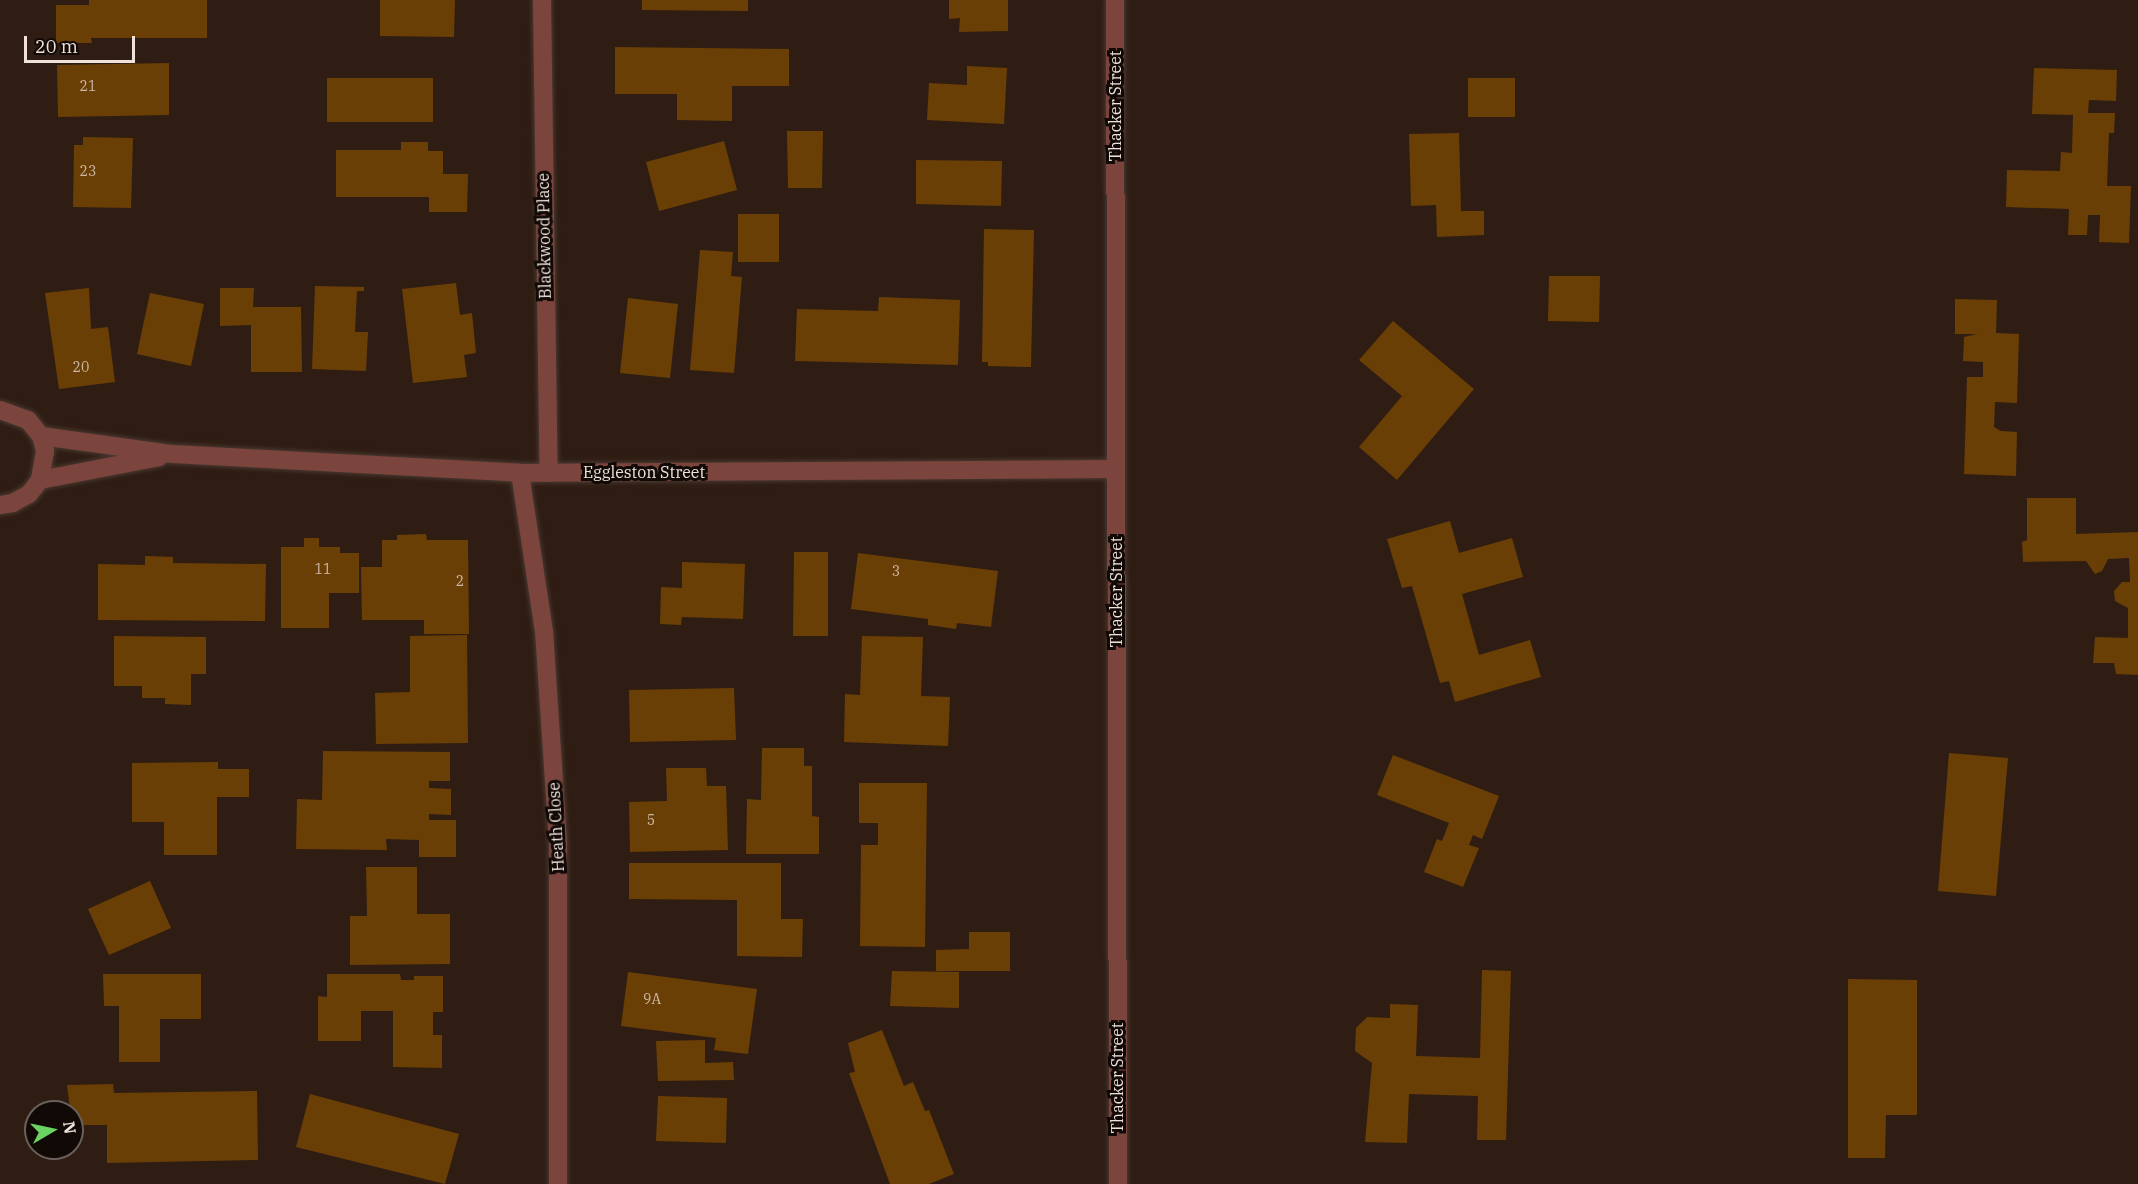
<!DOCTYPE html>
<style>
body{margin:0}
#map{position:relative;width:2138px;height:1184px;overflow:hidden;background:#2f1d14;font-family:"IBM Plex Serif",serif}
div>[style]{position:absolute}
.building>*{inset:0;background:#6a3f05}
.roads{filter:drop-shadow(0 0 2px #4a3930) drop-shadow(0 0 2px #4a3930)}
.minor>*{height:18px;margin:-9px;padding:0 9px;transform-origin:9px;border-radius:9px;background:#7b453e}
.tertiary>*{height:18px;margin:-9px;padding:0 9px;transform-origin:9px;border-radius:9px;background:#7b453e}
span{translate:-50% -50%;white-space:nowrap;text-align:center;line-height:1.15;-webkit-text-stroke:6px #110906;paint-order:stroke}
.number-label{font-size:14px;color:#ceb9a6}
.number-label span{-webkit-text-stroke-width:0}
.street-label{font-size:16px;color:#efe2db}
.north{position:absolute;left:24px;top:1100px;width:60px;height:60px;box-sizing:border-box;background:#110906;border:2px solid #6a605b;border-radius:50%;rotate:81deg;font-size:16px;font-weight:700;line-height:24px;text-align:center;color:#efe2db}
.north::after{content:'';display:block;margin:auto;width:21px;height:27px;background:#6bd362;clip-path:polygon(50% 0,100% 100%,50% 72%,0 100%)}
.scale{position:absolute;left:24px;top:36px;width:111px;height:27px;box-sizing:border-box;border:3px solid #efe2db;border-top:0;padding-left:8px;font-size:18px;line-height:21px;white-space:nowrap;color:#efe2db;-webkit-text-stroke:4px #110906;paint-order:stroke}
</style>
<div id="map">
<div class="building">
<i style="clip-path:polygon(89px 0,207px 0,207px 38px,91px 38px,92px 43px,56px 43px,56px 5px,89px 5px)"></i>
<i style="clip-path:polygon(380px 0,455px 0,454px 37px,380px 36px)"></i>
<i style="clip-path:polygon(642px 0,748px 0,748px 11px,642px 10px)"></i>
<i style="clip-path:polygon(949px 0,1008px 0,1008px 31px,959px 32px,960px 18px,949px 19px)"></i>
<i style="clip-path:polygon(615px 47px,789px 49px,789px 86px,732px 86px,732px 121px,677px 120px,677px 94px,615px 94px)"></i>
<i style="clip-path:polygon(169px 63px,169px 115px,58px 117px,57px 65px)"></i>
<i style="clip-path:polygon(967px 66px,1007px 68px,1004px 124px,927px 120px,929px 83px,967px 85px)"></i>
<i style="clip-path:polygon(2034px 68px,2117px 70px,2116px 101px,2089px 100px,2088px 113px,2115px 113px,2114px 133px,2109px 133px,2107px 186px,2131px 186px,2129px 243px,2099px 242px,2100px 215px,2088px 215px,2087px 235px,2068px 235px,2069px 209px,2006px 207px,2007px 170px,2060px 171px,2061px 152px,2072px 153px,2073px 115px,2032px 114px)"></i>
<i style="clip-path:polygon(327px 78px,433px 78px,433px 122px,327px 122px)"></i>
<i style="clip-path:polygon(1468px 78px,1515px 78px,1515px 117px,1468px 117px)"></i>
<i style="clip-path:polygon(787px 131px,823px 131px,822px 188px,788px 188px)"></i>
<i style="clip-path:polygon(1459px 133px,1461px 211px,1484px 211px,1484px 235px,1437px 237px,1436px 205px,1411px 206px,1409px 134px)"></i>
<i style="clip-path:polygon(83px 137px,133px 138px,131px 208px,73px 207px,74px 145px,83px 145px)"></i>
<i style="clip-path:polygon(724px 141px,737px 190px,659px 211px,646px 162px)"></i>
<i style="clip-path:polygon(401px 142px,428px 142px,428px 151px,443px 151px,443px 174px,468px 174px,467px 212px,429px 212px,429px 197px,336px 197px,336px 150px,401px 150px)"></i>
<i style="clip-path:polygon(916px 160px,1002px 161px,1001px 206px,916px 204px)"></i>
<i style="clip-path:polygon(738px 214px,779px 214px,779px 262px,738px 262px)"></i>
<i style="clip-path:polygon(984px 229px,1034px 230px,1031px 367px,988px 366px,988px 362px,982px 362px)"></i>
<i style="clip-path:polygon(700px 250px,733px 252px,731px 276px,742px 277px,734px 373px,690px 370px)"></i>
<i style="clip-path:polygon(1549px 276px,1600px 276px,1599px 322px,1548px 321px)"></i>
<i style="clip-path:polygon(456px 283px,460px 315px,472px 313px,476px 353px,464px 355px,467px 377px,413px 383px,402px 289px)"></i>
<i style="clip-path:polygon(315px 286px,364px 287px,364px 291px,357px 291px,355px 332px,368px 332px,366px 371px,312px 369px)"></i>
<i style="clip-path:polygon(89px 288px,91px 329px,108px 327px,115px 382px,59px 389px,45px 293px)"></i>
<i style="clip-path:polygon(220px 288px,254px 288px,253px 307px,301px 307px,302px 372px,251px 372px,251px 325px,220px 326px)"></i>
<i style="clip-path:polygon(150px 293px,204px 304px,191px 366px,137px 354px)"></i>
<i style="clip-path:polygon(879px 297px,960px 300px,958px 365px,795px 361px,797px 309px,878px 311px)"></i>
<i style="clip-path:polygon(628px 298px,678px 304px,670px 378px,620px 373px)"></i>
<i style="clip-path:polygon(1955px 299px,1997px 300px,1996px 333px,2019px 334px,2017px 403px,1995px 402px,1994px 427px,2001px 431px,2017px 432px,2016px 476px,1964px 474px,1967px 377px,1983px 377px,1983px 362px,1963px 361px,1964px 337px,1977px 334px,1955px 334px)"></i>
<i style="clip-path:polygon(1393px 321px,1474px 389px,1397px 480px,1359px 447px,1402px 396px,1359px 360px)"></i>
<i style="clip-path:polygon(2027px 498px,2076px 498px,2076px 534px,2138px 532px,2138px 675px,2116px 674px,2114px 663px,2093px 663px,2095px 637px,2128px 638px,2128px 608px,2115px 601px,2114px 591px,2122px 582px,2130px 582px,2129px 558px,2108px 559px,2102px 571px,2095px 574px,2086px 561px,2023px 562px,2022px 542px,2027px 540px)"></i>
<i style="clip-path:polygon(1450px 521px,1459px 553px,1512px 538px,1523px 577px,1462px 594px,1479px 655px,1530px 640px,1541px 677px,1455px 702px,1449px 681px,1440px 683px,1412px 586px,1402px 588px,1387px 539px)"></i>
<i style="clip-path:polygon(426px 534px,427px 540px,468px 540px,469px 634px,424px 634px,424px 620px,362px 620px,361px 567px,382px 567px,382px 540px,397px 540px,397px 535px)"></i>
<i style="clip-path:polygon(304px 538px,319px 538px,319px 547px,340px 547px,340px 553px,359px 553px,359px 593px,329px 593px,329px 628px,281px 628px,281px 547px,304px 547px)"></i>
<i style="clip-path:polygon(794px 552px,828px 552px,828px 636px,793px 636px)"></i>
<i style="clip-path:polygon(858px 553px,998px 571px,991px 627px,957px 623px,956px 629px,928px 625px,928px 619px,851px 609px)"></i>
<i style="clip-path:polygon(145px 556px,173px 557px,173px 563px,266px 564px,265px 621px,98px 620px,98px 564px,145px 565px)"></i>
<i style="clip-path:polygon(682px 562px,745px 564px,743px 619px,682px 617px,681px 625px,660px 624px,661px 587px,682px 588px)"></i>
<i style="clip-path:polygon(467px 635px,468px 743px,376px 744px,375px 693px,410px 692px,410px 636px)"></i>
<i style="clip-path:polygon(114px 636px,206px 637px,206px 674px,191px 674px,191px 705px,165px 704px,165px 698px,142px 698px,142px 686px,114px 686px)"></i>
<i style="clip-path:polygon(862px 636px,923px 637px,921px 696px,950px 697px,948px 746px,844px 742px,845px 694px,860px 695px)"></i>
<i style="clip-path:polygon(734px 688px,736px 740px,630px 742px,629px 690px)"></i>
<i style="clip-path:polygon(762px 748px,804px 748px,804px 766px,812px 766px,812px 816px,819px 817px,819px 854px,746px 854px,747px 799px,761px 800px)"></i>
<i style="clip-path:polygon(323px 751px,450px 752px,450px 781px,429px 781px,429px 788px,451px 789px,451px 815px,429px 814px,429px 820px,456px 820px,456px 857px,419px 857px,419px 840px,386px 839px,387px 850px,296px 849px,297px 799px,322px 800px)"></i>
<i style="clip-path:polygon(1949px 753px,2008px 758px,1996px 896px,1938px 891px)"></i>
<i style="clip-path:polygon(1393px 755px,1499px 796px,1482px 839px,1473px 835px,1469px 845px,1479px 848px,1463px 887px,1424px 872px,1437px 839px,1442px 841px,1449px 823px,1377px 795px)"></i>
<i style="clip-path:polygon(218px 762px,218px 769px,249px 769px,249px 797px,217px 797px,217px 855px,164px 855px,164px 822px,132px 822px,132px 763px)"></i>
<i style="clip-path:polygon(666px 768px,706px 768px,707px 786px,726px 786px,728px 850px,630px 852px,629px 802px,667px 801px)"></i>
<i style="clip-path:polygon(859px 783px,927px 783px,925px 947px,860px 946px,861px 845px,878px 845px,878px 823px,859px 823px)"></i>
<i style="clip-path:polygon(629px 863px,781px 863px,781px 919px,803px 919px,802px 957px,737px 956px,737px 900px,629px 899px)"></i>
<i style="clip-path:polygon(366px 867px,417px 867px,417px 914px,450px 914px,450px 964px,350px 965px,350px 916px,367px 916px)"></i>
<i style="clip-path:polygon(150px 881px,171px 928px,109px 955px,88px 909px)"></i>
<i style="clip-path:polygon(969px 932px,1010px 932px,1010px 971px,936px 971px,936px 950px,969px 949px)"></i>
<i style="clip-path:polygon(1482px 970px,1511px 971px,1506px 1140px,1477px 1140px,1478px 1096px,1409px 1094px,1407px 1143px,1365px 1142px,1372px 1063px,1355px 1051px,1356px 1028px,1367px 1017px,1390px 1018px,1390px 1004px,1418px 1005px,1416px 1056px,1480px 1058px)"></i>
<i style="clip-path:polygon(892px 971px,959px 972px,959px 1008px,890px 1006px)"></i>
<i style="clip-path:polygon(628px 972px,757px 989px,748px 1054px,714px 1050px,716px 1038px,621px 1026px)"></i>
<i style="clip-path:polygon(103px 974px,201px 974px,201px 1019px,160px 1019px,160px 1062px,119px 1062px,119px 1006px,104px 1006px)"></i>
<i style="clip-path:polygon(327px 974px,400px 974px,401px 980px,414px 980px,414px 976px,443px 976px,443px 1012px,433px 1012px,433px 1035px,442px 1035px,442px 1068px,393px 1067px,393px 1011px,361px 1011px,361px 1041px,318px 1041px,318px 996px,327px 997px)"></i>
<i style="clip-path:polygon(1848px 979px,1917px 980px,1917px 1115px,1886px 1115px,1885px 1158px,1848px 1158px)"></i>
<i style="clip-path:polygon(882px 1030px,904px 1086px,913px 1082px,925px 1111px,929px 1110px,954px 1174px,929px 1184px,890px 1184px,849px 1073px,855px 1072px,848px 1043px)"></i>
<i style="clip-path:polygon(705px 1040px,705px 1063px,733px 1062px,734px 1080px,658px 1081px,656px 1041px)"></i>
<i style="clip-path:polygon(113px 1084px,114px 1093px,257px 1091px,258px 1160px,107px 1163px,107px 1125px,72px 1125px,67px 1085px)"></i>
<i style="clip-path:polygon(310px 1094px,459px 1134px,445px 1184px,296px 1147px)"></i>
<i style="clip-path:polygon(658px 1096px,727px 1098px,726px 1143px,656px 1141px)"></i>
</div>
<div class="roads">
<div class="minor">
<i style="left:542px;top:0;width:473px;rotate:89.2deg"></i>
<i style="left:0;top:410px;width:30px;rotate:20deg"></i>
<i style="left:28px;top:420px;width:21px;rotate:51deg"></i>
<i style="left:41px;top:436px;width:16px;rotate:75deg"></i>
<i style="left:45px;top:451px;width:29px;rotate:100deg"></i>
<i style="left:40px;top:480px;width:18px;rotate:128deg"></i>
<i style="left:29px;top:494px;width:18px;rotate:151deg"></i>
<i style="left:13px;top:503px;width:13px;rotate:171deg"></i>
<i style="left:41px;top:436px;width:133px;rotate:7.8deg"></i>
<i style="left:173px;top:454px;width:348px;rotate:3.1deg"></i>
<i style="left:520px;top:473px;width:596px;rotate:-0.38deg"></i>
<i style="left:520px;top:473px;width:160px;rotate:81.4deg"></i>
<i style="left:544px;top:631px;width:212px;rotate:86.2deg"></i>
<i style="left:558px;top:843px;width:341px;rotate:90deg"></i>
<i style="left:40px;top:480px;width:121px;rotate:-10.9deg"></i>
</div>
<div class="tertiary">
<i style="left:1115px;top:0;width:1184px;rotate:89.85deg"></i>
</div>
</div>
<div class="number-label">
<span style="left:88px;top:86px">21</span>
<span style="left:88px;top:171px">23</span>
<span style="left:81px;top:367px">20</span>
<span style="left:323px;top:569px">11</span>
<span style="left:896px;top:571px">3</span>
<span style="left:460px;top:581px">2</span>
<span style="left:651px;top:820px">5</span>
<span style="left:652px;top:999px">9A</span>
</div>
<div class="street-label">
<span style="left:1115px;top:106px;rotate:-90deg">Thacker Street</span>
<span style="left:544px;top:236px;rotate:-91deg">Blackwood Place</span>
<span style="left:644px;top:472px">Eggleston Street</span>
<span style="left:1116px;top:592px;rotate:-90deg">Thacker Street</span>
<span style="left:556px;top:827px;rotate:-93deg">Heath Close</span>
<span style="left:1117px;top:1078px;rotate:-90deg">Thacker Street</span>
</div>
<div class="north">N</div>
<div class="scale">20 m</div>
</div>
